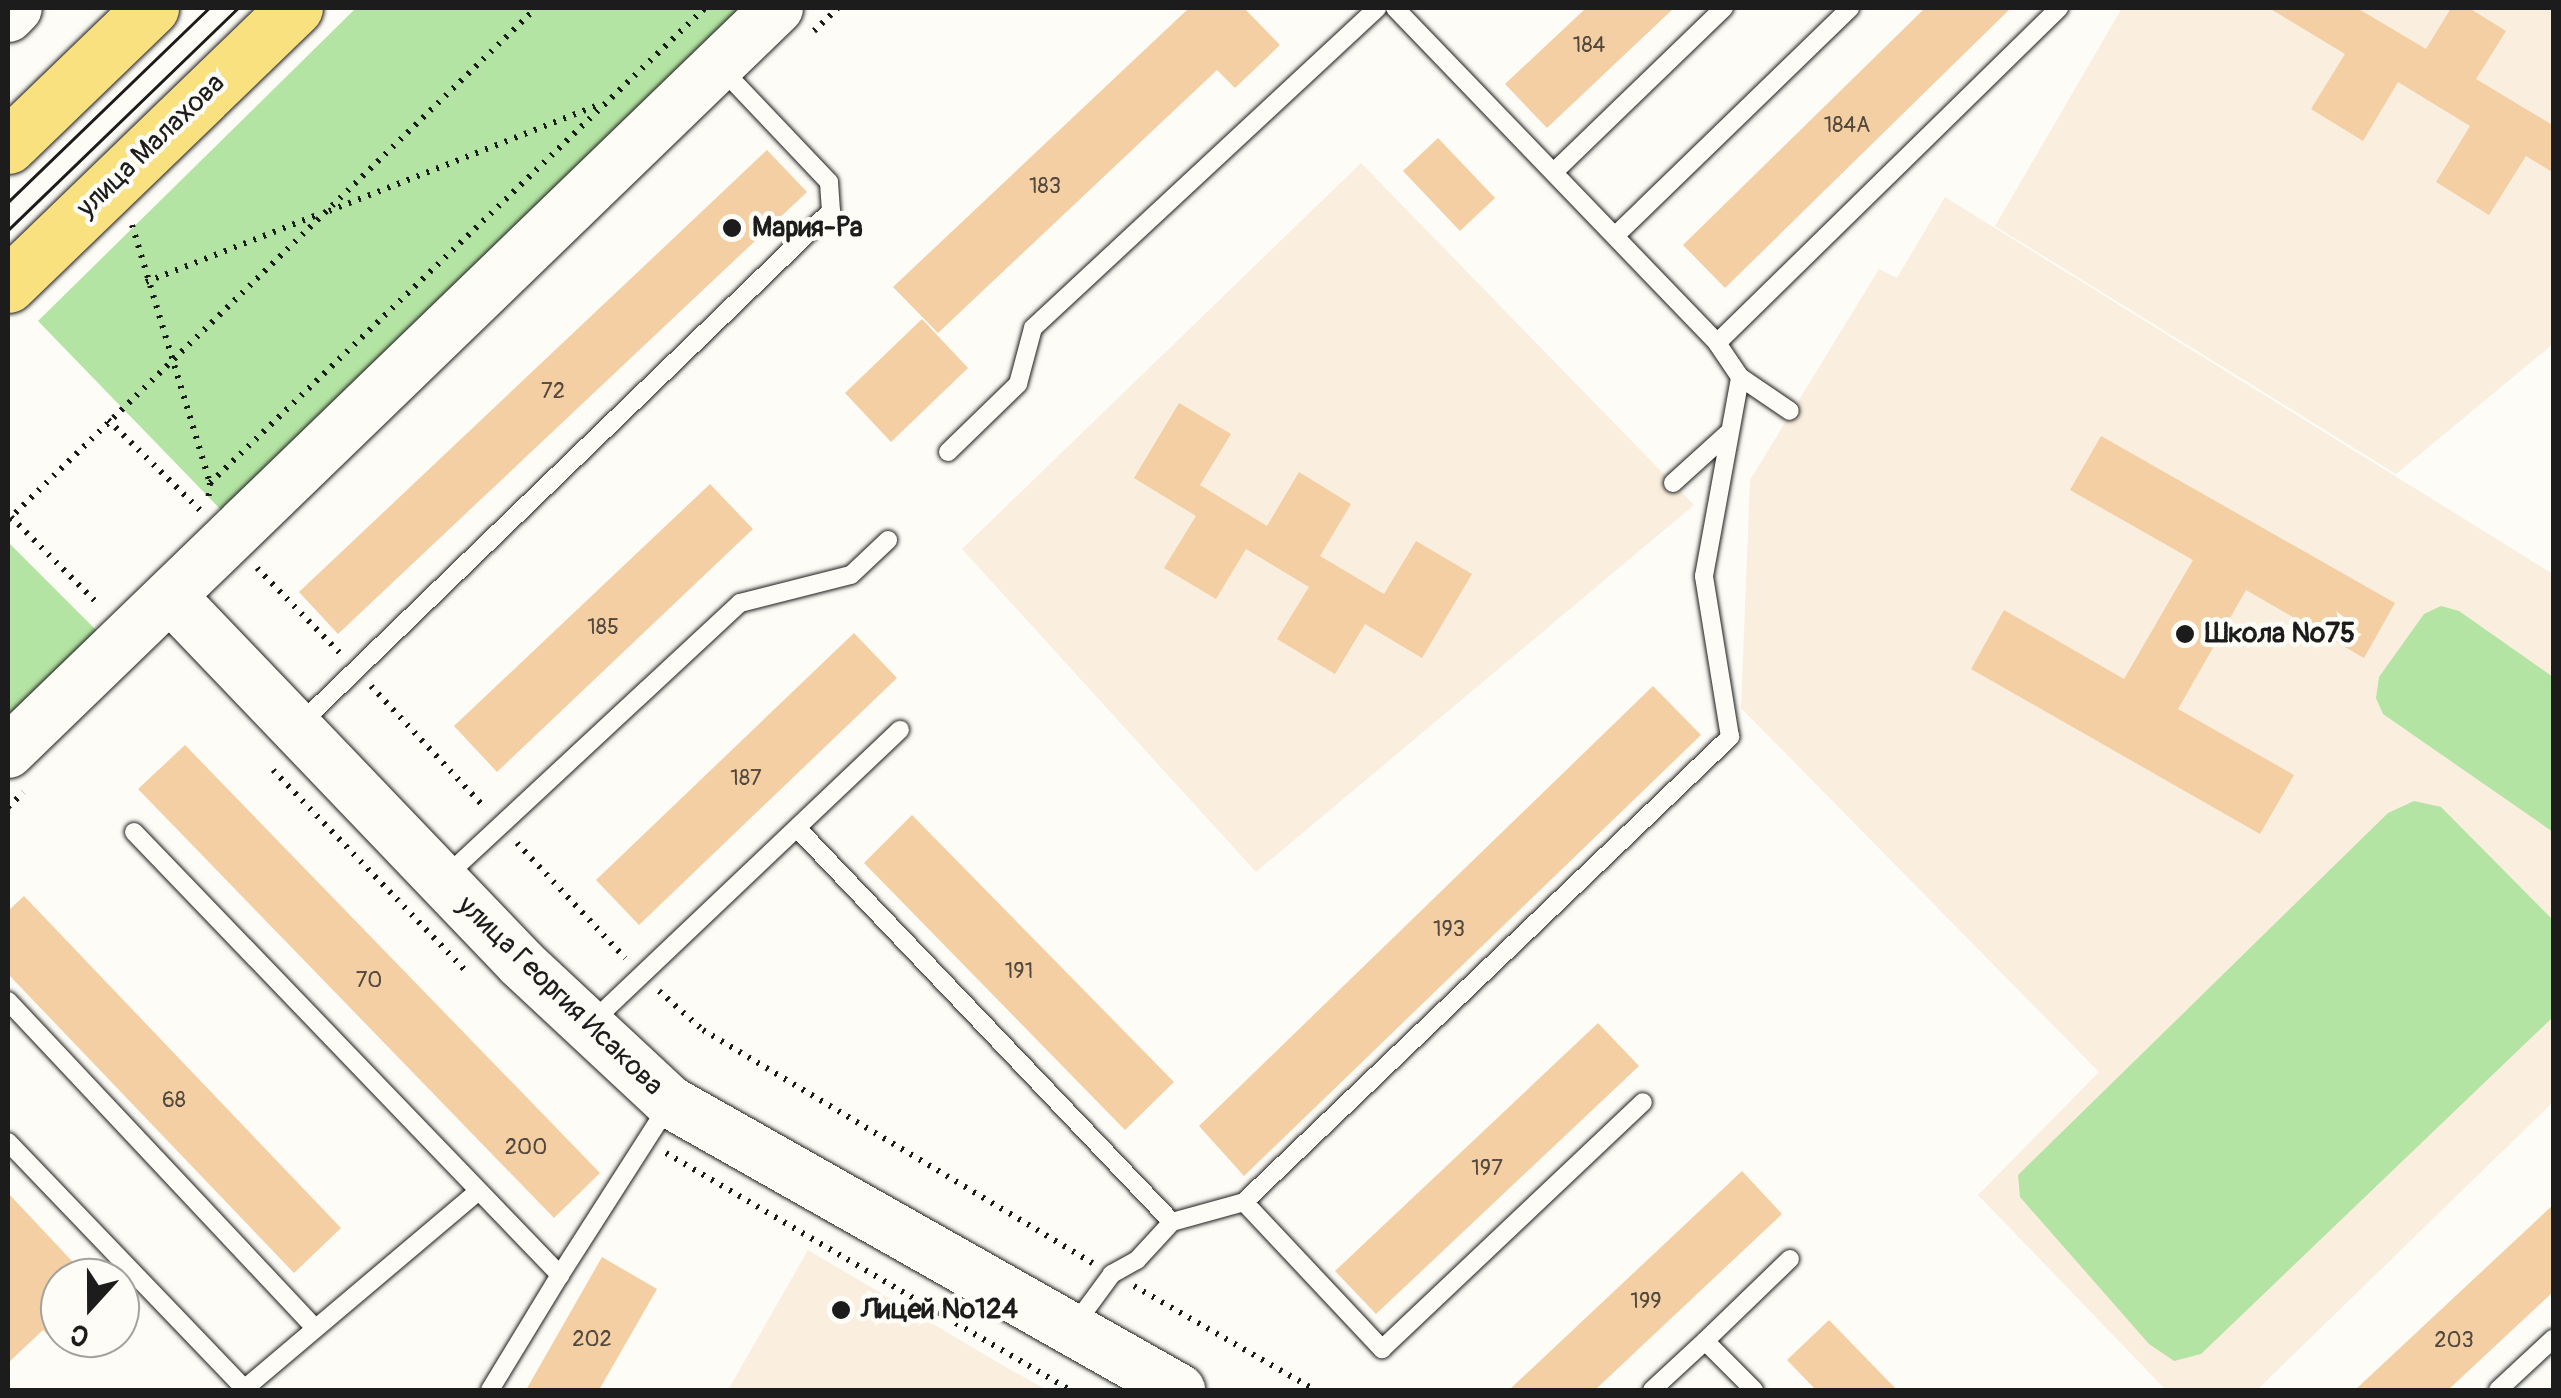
<!DOCTYPE html>
<meta charset="utf-8">
<style>
body{margin:0}
#map{position:relative;width:2561px;height:1398px;overflow:hidden;background:#fdfcf7;font-family:Pangolin,sans-serif}
div>[style]{position:absolute}
.built>*{inset:0;background:#faeede}
.green>*{inset:0;background:#b4e4a3}
.building>*{inset:0;background:#f4cfa4}
.path>*{height:6px;margin-top:-3px;transform-origin:0;background:repeating-linear-gradient(90deg,#1c1c1c 0 2.5px,transparent 0 10.5px)}
.roads{filter:drop-shadow(0 0 2px #1c1c1c) drop-shadow(0 0 2px #1c1c1c)}
.lane>*{height:18px;margin:-9px;padding:0 9px;transform-origin:9px;border-radius:9px;background:#fdfcf7}
.secondary>*{height:52px;margin:-26px;padding:0 26px;transform-origin:26px;border-radius:26px;background:#fdfcf7}
.primary>*{height:55px;margin:-27.5px;padding:0 27.5px;transform-origin:27.5px;border-radius:27.5px;background:#fae180}
.tram>*{height:2.5px;margin:-1.25px;padding:0 1.25px;transform-origin:1.25px;border-radius:1.25px;background:#1c1c1c}
.dots>*{width:28px;height:28px;translate:-50% -50%;box-sizing:border-box;border:5px solid #fdfcf7;border-radius:50%}
span{translate:-50% -50%;white-space:nowrap;text-align:center;line-height:1.15;-webkit-text-stroke:9px #fdfcf7;paint-order:stroke}
.number-label{font-size:22px;color:#52493e}
.number-label span{-webkit-text-stroke-width:0}
.street-label{font-size:28px;color:#1c1c1c}
.poi-label{font-size:28px;color:#1c1c1c;font-weight:700}
.left{translate:0 -50%;text-align:left}
.frame{position:absolute;inset:0;border:10px solid #1c1c1c;pointer-events:none}
.north{position:absolute;left:40px;top:1258px;width:100px;height:100px;box-sizing:border-box;background:#fdfcf7;border:2px solid #a3a29f;border-radius:50%;rotate:201deg;font-size:28px;font-weight:700;line-height:40px;text-align:center;color:#1c1c1c}
.north::after{content:'';display:block;margin:auto;width:35px;height:45px;background:#1c1c1c;clip-path:polygon(50% 0,100% 100%,50% 72%,0 100%)}
</style>
<div id="map">
<div class="built">
<i style="clip-path:polygon(2122px 8px,2553px 8px,2553px 344px,2396px 474px,1995px 226px)"></i>
<i style="clip-path:polygon(1361px 163px,1694px 505px,1256px 872px,962px 549px)"></i>
<i style="clip-path:polygon(1945px 197px,2553px 574px,2553px 1102px,2257px 1390px,2166px 1390px,1978px 1195px,2099px 1072px,1741px 708px,1750px 480px,1879px 269px,1897px 278px)"></i>
<i style="clip-path:polygon(808px 1250px,1009px 1369px,1047px 1390px,728px 1390px)"></i>
</div>
<div class="green">
<i style="clip-path:polygon(356px 8px,742px 8px,224px 513px,38px 321px)"></i>
<i style="clip-path:polygon(8px 542px,98px 632px,8px 720px)"></i>
<i style="clip-path:polygon(2441px 606px,2459px 611px,2553px 677px,2553px 832px,2383px 714px,2376px 698px,2379px 677px,2424px 614px)"></i>
<i style="clip-path:polygon(2414px 801px,2441px 807px,2553px 920px,2553px 1017px,2201px 1354px,2174px 1361px,2149px 1344px,2020px 1197px,2018px 1175px,2388px 813px)"></i>
</div>
<div class="building">
<i style="clip-path:polygon(1189px 8px,1244px 8px,1280px 45px,1235px 88px,1217px 70px,938px 333px,893px 287px)"></i>
<i style="clip-path:polygon(1586px 8px,1674px 8px,1547px 128px,1505px 84px)"></i>
<i style="clip-path:polygon(1925px 8px,2011px 8px,1725px 288px,1683px 245px)"></i>
<i style="clip-path:polygon(2269px 8px,2357px 8px,2426px 49px,2451px 8px,2469px 8px,2506px 31px,2476px 79px,2554px 126px,2554px 173px,2526px 156px,2489px 215px,2436px 182px,2470px 126px,2398px 82px,2363px 141px,2311px 109px,2345px 54px)"></i>
<i style="clip-path:polygon(1438px 138px,1495px 198px,1460px 231px,1403px 171px)"></i>
<i style="clip-path:polygon(767px 150px,807px 192px,338px 634px,299px 592px)"></i>
<i style="clip-path:polygon(922px 319px,968px 368px,891px 442px,845px 393px)"></i>
<i style="clip-path:polygon(1179px 403px,1231px 434px,1200px 485px,1267px 526px,1299px 472px,1351px 504px,1320px 556px,1384px 594px,1416px 541px,1472px 574px,1422px 658px,1365px 624px,1335px 674px,1277px 639px,1309px 587px,1246px 549px,1216px 599px,1164px 568px,1196px 516px,1134px 478px)"></i>
<i style="clip-path:polygon(2101px 436px,2395px 603px,2364px 658px,2246px 590px,2178px 709px,2294px 775px,2260px 834px,1971px 669px,2004px 610px,2124px 679px,2193px 560px,2070px 490px)"></i>
<i style="clip-path:polygon(710px 484px,753px 529px,497px 772px,454px 726px)"></i>
<i style="clip-path:polygon(854px 633px,897px 678px,639px 925px,596px 880px)"></i>
<i style="clip-path:polygon(1653px 686px,1701px 735px,1244px 1176px,1199px 1126px)"></i>
<i style="clip-path:polygon(185px 745px,600px 1173px,554px 1218px,138px 789px)"></i>
<i style="clip-path:polygon(912px 815px,1174px 1082px,1125px 1130px,864px 863px)"></i>
<i style="clip-path:polygon(24px 896px,341px 1228px,294px 1273px,8px 974px,8px 911px)"></i>
<i style="clip-path:polygon(1598px 1023px,1639px 1066px,1376px 1314px,1335px 1271px)"></i>
<i style="clip-path:polygon(1742px 1171px,1782px 1214px,1595px 1390px,1509px 1390px)"></i>
<i style="clip-path:polygon(8px 1193px,88px 1278px,60px 1278px,60px 1347px,43px 1330px,8px 1363px)"></i>
<i style="clip-path:polygon(2554px 1204px,2554px 1291px,2448px 1390px,2355px 1390px)"></i>
<i style="clip-path:polygon(602px 1257px,657px 1289px,599px 1390px,526px 1390px)"></i>
<i style="clip-path:polygon(1829px 1320px,1897px 1390px,1816px 1390px,1787px 1360px)"></i>
</div>
<div class="path">
<i style="left:814px;top:31px;width:33px;rotate:-44deg"></i>
<i style="left:329px;top:211px;width:292px;rotate:-21.5deg"></i>
<i style="left:132px;top:225px;width:270px;rotate:73.2deg"></i>
<i style="left:210px;top:483px;width:18px;rotate:96deg"></i>
<i style="left:146px;top:282px;width:184px;rotate:-21.4deg"></i>
<i style="left:108px;top:420px;width:129px;rotate:44.4deg"></i>
<i style="left:210px;top:483px;width:686px;rotate:-43.82deg"></i>
<i style="left:11px;top:517px;width:124px;rotate:45deg"></i>
<i style="left:8px;top:520px;width:735px;rotate:-44.12deg"></i>
<i style="left:257px;top:568px;width:122px;rotate:45.7deg"></i>
<i style="left:371px;top:686px;width:167px;rotate:46.9deg"></i>
<i style="left:273px;top:770px;width:277px;rotate:46.2deg"></i>
<i style="left:8px;top:807px;width:21px;rotate:-43deg"></i>
<i style="left:517px;top:843px;width:158px;rotate:46.8deg"></i>
<i style="left:659px;top:991px;width:59px;rotate:41.6deg"></i>
<i style="left:703px;top:1030px;width:454px;rotate:30.9deg"></i>
<i style="left:666px;top:1153px;width:468px;rotate:30.4deg"></i>
<i style="left:1134px;top:1286px;width:209px;rotate:29.9deg"></i>
</div>
<div class="roads">
<div class="lane">
<i style="left:1395px;top:8px;width:465px;rotate:46.1deg"></i>
<i style="left:1717px;top:343px;width:479px;rotate:-44.4deg"></i>
<i style="left:1555px;top:171px;width:235px;rotate:-44deg"></i>
<i style="left:1616px;top:235px;width:326px;rotate:-44.1deg"></i>
<i style="left:1740px;top:377px;width:60px;rotate:34.2deg"></i>
<i style="left:948px;top:452px;width:98px;rotate:-44.2deg"></i>
<i style="left:1018px;top:384px;width:58px;rotate:-75deg"></i>
<i style="left:1033px;top:328px;width:470px;rotate:-42.9deg"></i>
<i style="left:1673px;top:483px;width:73px;rotate:-42.2deg"></i>
<i style="left:301px;top:723px;width:737px;rotate:-44.01deg"></i>
<i style="left:831px;top:211px;width:29px;rotate:-94deg"></i>
<i style="left:829px;top:182px;width:158px;rotate:-133.5deg"></i>
<i style="left:797px;top:828px;width:544px;rotate:46.42deg"></i>
<i style="left:1172px;top:1222px;width:52px;rotate:132.6deg"></i>
<i style="left:1137px;top:1260px;width:29px;rotate:151deg"></i>
<i style="left:1112px;top:1274px;width:66px;rotate:126.3deg"></i>
<i style="left:134px;top:832px;width:615px;rotate:46.12deg"></i>
<i style="left:560px;top:1275px;width:201px;rotate:-57.4deg"></i>
<i style="left:444px;top:878px;width:404px;rotate:-42.9deg"></i>
<i style="left:740px;top:603px;width:114px;rotate:-14.2deg"></i>
<i style="left:851px;top:575px;width:51px;rotate:-43.4deg"></i>
<i style="left:8px;top:1001px;width:447px;rotate:46.8deg"></i>
<i style="left:591px;top:1023px;width:426px;rotate:-43.5deg"></i>
<i style="left:8px;top:1142px;width:342px;rotate:46.2deg"></i>
<i style="left:1244px;top:1202px;width:202px;rotate:46.8deg"></i>
<i style="left:1382px;top:1349px;width:359px;rotate:-43.4deg"></i>
<i style="left:1172px;top:1222px;width:75px;rotate:-15.5deg"></i>
<i style="left:1244px;top:1202px;width:673px;rotate:-43.73deg"></i>
<i style="left:1730px;top:737px;width:163px;rotate:-99.2deg"></i>
<i style="left:1704px;top:576px;width:202px;rotate:-79.7deg"></i>
<i style="left:1740px;top:377px;width:41px;rotate:-124.1deg"></i>
<i style="left:243px;top:1390px;width:307px;rotate:-40.2deg"></i>
<i style="left:490px;top:1390px;width:135px;rotate:-58.7deg"></i>
<i style="left:1652px;top:1390px;width:72px;rotate:-42.8deg"></i>
<i style="left:1754px;top:1390px;width:69px;rotate:-135deg"></i>
<i style="left:1705px;top:1341px;width:118px;rotate:-44deg"></i>
<i style="left:2498px;top:1390px;width:76px;rotate:-42.9deg"></i>
</div>
<div class="secondary">
<i style="left:8px;top:16px;width:11px;rotate:-45deg"></i>
<i style="left:170px;top:596px;width:509px;rotate:46.27deg"></i>
<i style="left:522px;top:964px;width:202px;rotate:43deg"></i>
<i style="left:670px;top:1102px;width:585px;rotate:29.5deg"></i>
<i style="left:8px;top:752px;width:1070px;rotate:-44.05deg"></i>
</div>
<div class="primary">
<i style="left:8px;top:146px;width:199px;rotate:-44deg"></i>
<i style="left:8px;top:285px;width:399px;rotate:-44deg"></i>
</div>
</div>
<div class="tram">
<i style="left:8px;top:202px;width:279px;rotate:-44deg"></i>
<i style="left:8px;top:230px;width:320px;rotate:-44deg"></i>
</div>
<div class="dots">
<i style="left:732px;top:228px;background:#1c1c1c"></i>
<i style="left:2185px;top:634px;background:#1c1c1c"></i>
<i style="left:841px;top:1310px;background:#1c1c1c"></i>
</div>
<div class="number-label">
<span style="left:1589px;top:46px">184</span>
<span style="left:1847px;top:126px">184А</span>
<span style="left:1045px;top:187px">183</span>
<span style="left:553px;top:392px">72</span>
<span style="left:603px;top:628px">185</span>
<span style="left:746px;top:779px">187</span>
<span style="left:1449px;top:930px">193</span>
<span style="left:1019px;top:972px">191</span>
<span style="left:369px;top:981px">70</span>
<span style="left:174px;top:1101px">68</span>
<span style="left:526px;top:1148px">200</span>
<span style="left:1487px;top:1169px">197</span>
<span style="left:1646px;top:1302px">199</span>
<span style="left:592px;top:1340px">202</span>
<span style="left:2454px;top:1341px">203</span>
</div>
<div class="street-label">
<span style="left:151px;top:146px;rotate:-44deg">улица Малахова</span>
<span style="left:560px;top:996px;rotate:44deg">улица Георгия Исакова</span>
</div>
<div class="poi-label">
<span class="left" style="left:752px;top:228px">Мария-Ра</span>
<span class="left" style="left:2205px;top:634px">Школа №75</span>
<span class="left" style="left:861px;top:1310px">Лицей №124</span>
</div>
<div class="frame"></div>
<div class="north">С</div>
</div>
